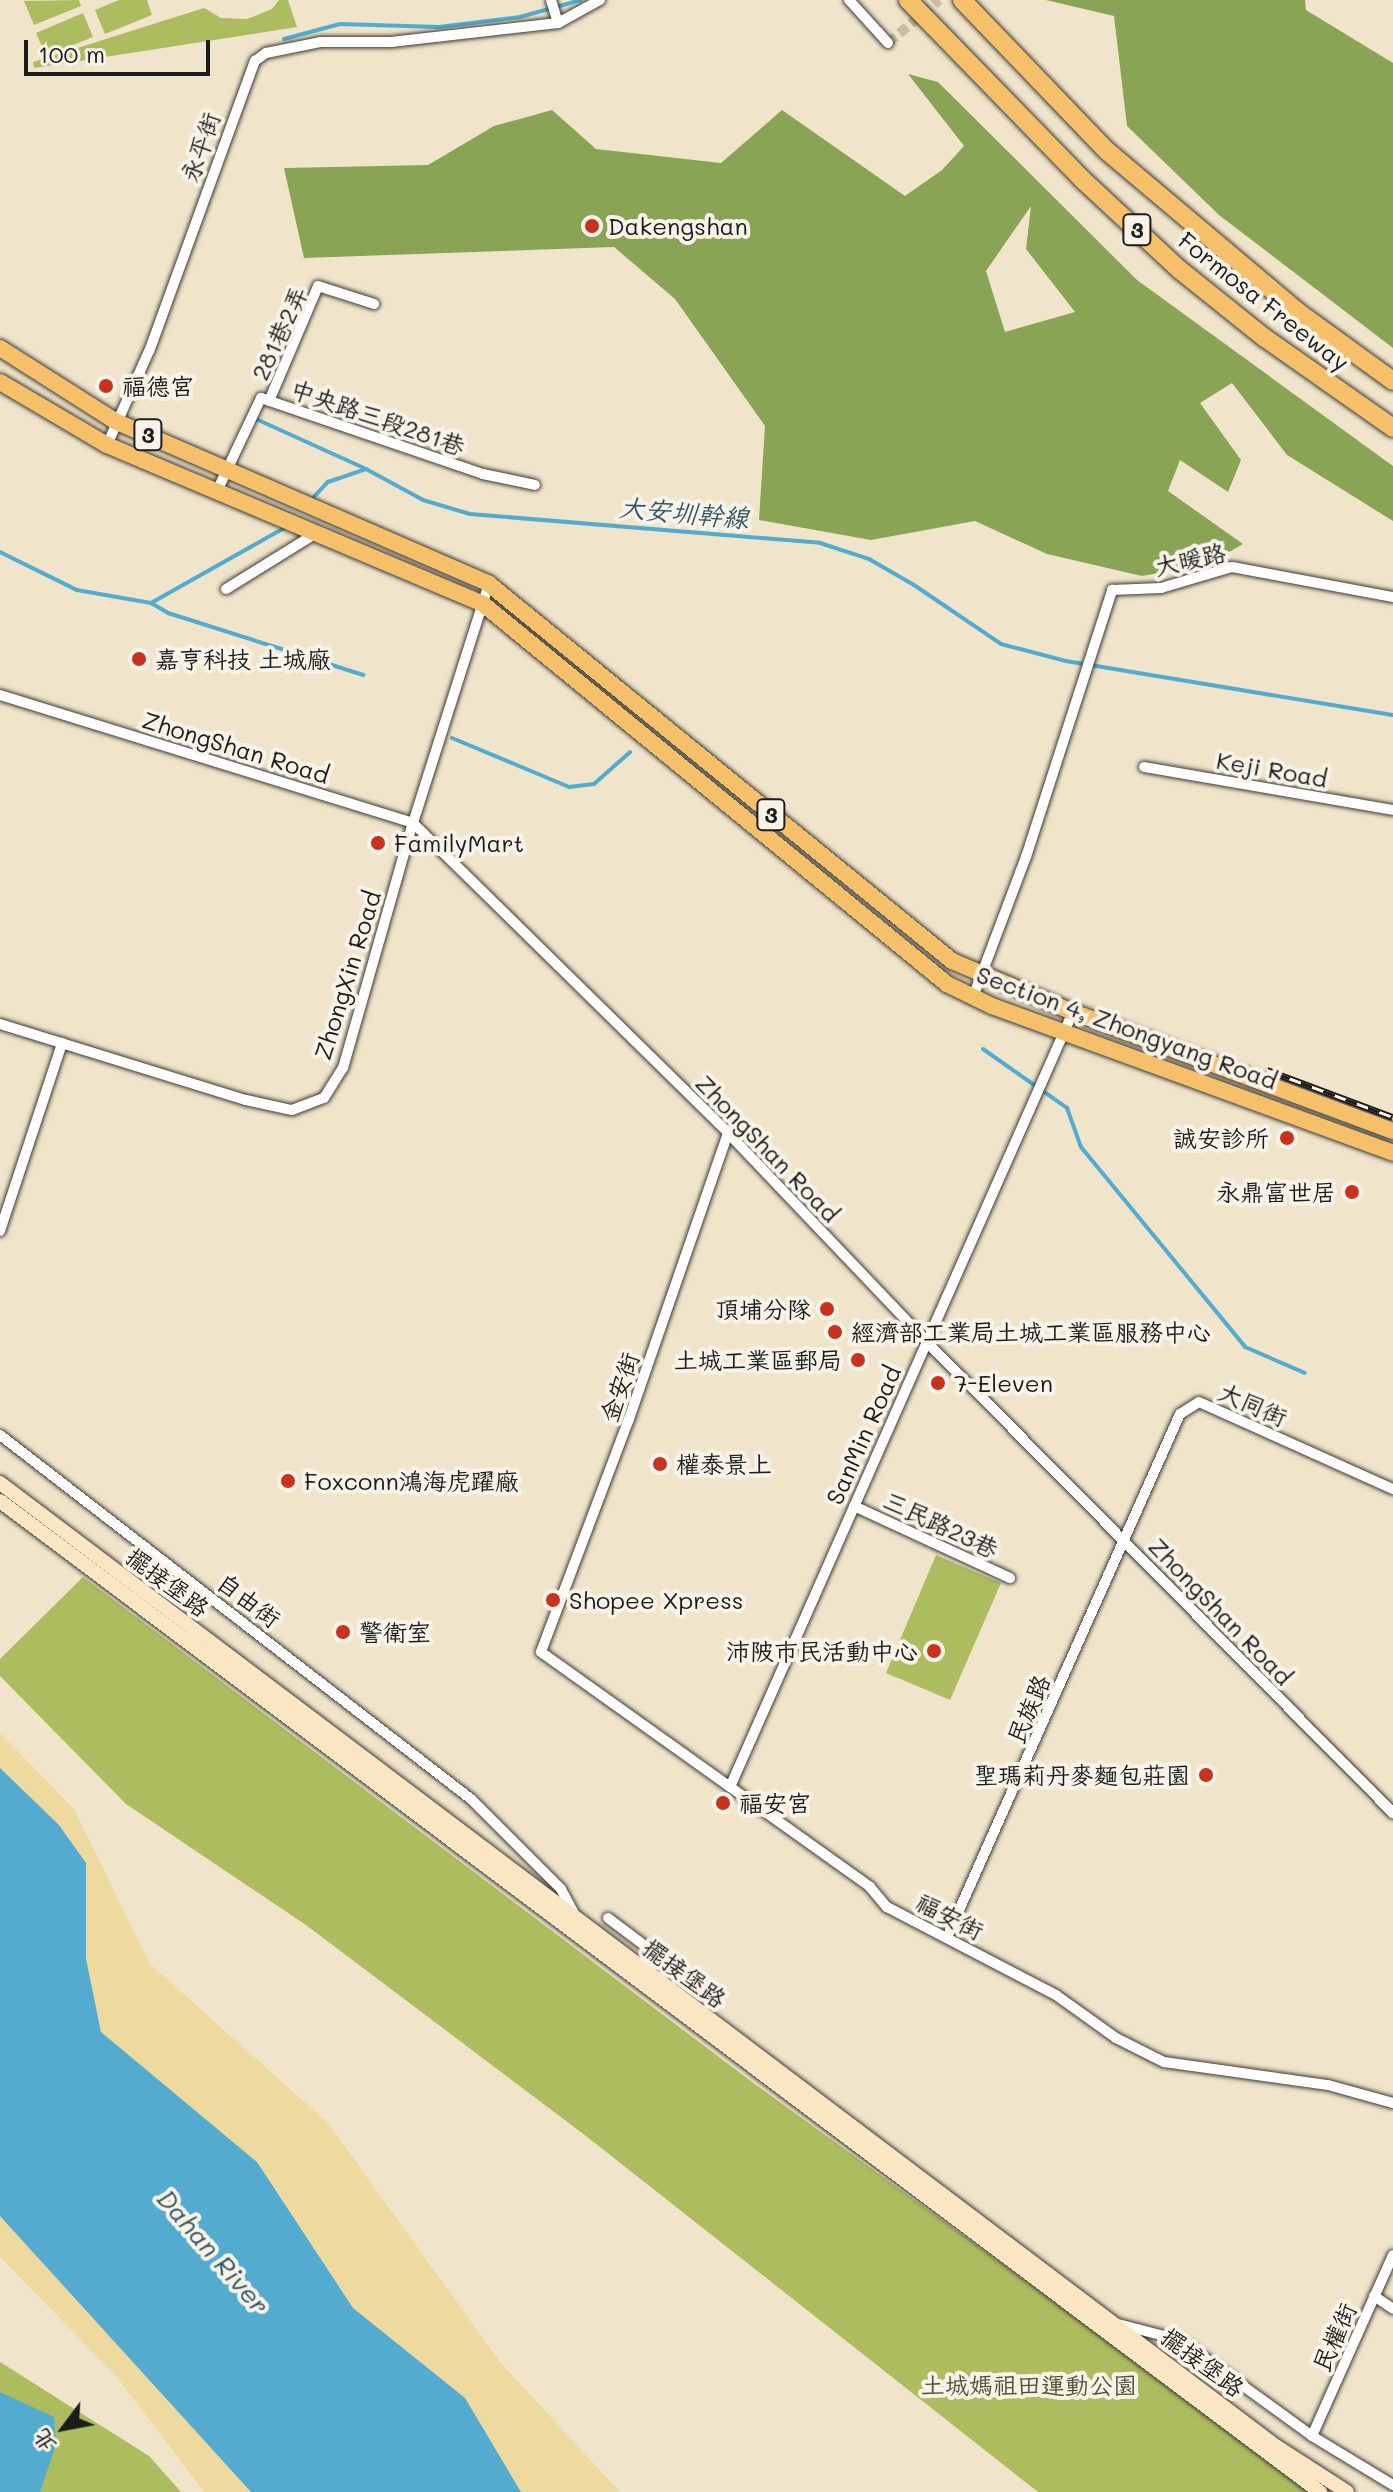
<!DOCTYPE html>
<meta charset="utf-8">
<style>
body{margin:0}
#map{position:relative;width:1393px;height:2492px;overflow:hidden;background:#f0e5ca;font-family:Mali,"LXGW WenKai TC",sans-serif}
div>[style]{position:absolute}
.green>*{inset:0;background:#adbc5f}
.forest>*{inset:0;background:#8aa456}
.sand>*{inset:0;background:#eeda9e}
.water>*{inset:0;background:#53acd0}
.stream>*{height:4px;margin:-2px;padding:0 2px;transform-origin:2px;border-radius:2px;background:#53acd0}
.street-tunnel>*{height:10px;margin-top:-5px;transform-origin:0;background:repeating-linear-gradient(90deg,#c6bda7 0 10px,transparent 0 15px)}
.roads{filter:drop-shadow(0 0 2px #3c3a36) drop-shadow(0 0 2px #3c3a36)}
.street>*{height:10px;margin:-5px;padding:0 5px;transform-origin:5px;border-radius:5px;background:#fff}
.secondary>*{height:14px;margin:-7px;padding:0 7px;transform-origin:7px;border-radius:7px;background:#fbe6c4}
.primary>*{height:16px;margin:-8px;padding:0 8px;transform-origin:8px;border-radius:8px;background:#f6c06b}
.highway>*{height:18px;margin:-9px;padding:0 9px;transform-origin:9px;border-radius:9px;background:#f6c06b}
.rail>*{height:7px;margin-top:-3.5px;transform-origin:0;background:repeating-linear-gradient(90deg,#f7f3e8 0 12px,#1c1c1c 0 24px);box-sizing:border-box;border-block:2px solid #1c1c1c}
.dots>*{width:22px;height:22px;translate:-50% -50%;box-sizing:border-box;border:4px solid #f7f3e8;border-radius:50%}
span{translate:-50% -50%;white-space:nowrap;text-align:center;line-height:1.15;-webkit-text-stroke:8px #f7f3e8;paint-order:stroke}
.shield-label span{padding:2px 6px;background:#f7f3e8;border:2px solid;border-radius:6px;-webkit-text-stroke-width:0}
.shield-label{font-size:22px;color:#1c1c1c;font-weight:700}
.street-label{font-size:24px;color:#1c1c1c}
.poi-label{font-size:24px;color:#1c1c1c}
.left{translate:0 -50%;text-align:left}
.right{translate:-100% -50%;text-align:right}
.park-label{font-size:24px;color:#4f5433}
.water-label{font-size:26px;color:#325664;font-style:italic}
.north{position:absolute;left:24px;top:2388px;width:80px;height:80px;-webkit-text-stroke:6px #f7f3e8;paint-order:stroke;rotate:238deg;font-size:22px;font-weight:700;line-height:32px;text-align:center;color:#1c1c1c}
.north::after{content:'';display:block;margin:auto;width:28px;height:36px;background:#1c1c1c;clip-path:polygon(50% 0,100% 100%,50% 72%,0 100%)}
.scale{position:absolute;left:24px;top:40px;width:186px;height:36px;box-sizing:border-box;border:4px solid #1c1c1c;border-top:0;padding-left:10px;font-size:24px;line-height:28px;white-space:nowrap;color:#1c1c1c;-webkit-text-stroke:6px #f7f3e8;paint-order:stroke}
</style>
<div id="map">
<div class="green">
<i style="clip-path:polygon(79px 0,81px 6px,34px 25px,24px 1px)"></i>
<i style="clip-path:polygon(119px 0,147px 0,152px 15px,105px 34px,95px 10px)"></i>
<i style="clip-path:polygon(279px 0,288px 0,297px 27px,34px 68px,33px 62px,204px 8px,221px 18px,247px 19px,272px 9px)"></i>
<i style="clip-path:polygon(83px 13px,93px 37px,46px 56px,36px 33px)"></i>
<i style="clip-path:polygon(936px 1555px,1001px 1583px,950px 1700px,886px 1673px)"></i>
<i style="clip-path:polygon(83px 1577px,748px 2079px,1316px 2492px,1038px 2492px,586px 2136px,306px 1925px,126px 1804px,0 1676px,0 1659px)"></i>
<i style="clip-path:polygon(0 2362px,149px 2456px,181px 2492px,0 2492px)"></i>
</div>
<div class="forest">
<i style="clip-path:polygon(1046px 0,1305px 0,1306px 10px,1393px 63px,1393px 348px,1219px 215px,1127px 126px,1114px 16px)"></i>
<i style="clip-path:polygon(evenodd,908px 74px,938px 82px,1137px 280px,1393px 466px,1393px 521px,1287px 455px,1232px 383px,1200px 403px,1241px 460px,1228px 492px,1180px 460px,1168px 491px,1243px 544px,1209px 564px,1142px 576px,1047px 554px,975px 521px,871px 540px,759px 520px,765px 426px,675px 299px,614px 247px,304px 258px,284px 168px,428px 165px,494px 126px,552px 110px,596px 149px,721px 163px,782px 110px,905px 196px,942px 170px,964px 146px,908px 74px,1031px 206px,1026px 249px,1075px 312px,1005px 332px,986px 271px,1031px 206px)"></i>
</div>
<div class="sand">
<i style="clip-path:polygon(0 1733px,74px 1809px,150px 1964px,328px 2123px,500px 2362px,620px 2492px,204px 2492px,117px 2377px,0 2257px)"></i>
</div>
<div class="water">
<i style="clip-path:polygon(0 1768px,59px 1825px,86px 1863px,86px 1959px,101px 2032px,257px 2162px,353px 2308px,465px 2398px,521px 2492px,251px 2492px,0 2216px)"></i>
<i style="clip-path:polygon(0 2392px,54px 2417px,56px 2445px,40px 2492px,0 2492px)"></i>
</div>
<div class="stream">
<i style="left:284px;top:39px;width:58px;rotate:-15deg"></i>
<i style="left:340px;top:24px;width:99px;rotate:1.7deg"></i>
<i style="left:439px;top:27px;width:82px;rotate:-7deg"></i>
<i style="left:520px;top:17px;width:63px;rotate:-15.6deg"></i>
<i style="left:256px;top:419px;width:121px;rotate:24.4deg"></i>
<i style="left:311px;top:500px;width:25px;rotate:-47deg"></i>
<i style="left:328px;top:482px;width:40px;rotate:-18.9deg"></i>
<i style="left:366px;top:469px;width:65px;rotate:28.5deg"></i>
<i style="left:423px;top:500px;width:49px;rotate:16.6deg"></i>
<i style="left:470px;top:514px;width:351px;rotate:4.7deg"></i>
<i style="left:820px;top:543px;width:52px;rotate:18.1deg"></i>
<i style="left:869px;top:559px;width:52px;rotate:30deg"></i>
<i style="left:914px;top:585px;width:105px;rotate:34.1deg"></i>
<i style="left:1001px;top:644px;width:67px;rotate:14.7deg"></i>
<i style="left:1066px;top:661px;width:331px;rotate:9.4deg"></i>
<i style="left:0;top:552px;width:86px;rotate:26.3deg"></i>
<i style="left:77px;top:590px;width:75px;rotate:10deg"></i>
<i style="left:151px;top:603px;width:155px;rotate:-29.4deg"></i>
<i style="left:151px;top:603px;width:20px;rotate:30deg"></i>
<i style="left:168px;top:613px;width:205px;rotate:17.6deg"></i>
<i style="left:452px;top:738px;width:127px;rotate:22.7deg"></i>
<i style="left:569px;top:787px;width:25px;rotate:-7deg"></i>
<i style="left:594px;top:784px;width:48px;rotate:-41.6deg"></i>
<i style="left:983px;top:1049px;width:103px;rotate:35.1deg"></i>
<i style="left:1067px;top:1108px;width:41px;rotate:70.3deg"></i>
<i style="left:1081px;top:1147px;width:259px;rotate:50.6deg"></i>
<i style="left:1245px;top:1347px;width:65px;rotate:23.4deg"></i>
</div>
<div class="street-tunnel">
<i style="left:888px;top:43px;width:67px;rotate:-40.1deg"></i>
</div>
<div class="roads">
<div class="street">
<i style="left:551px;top:0;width:24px;rotate:73deg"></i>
<i style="left:849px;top:0;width:58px;rotate:47.8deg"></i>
<i style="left:269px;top:401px;width:125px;rotate:-66.9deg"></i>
<i style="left:318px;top:286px;width:59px;rotate:17.8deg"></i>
<i style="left:107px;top:445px;width:105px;rotate:-65.9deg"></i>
<i style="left:150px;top:349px;width:307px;rotate:-70deg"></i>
<i style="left:255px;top:61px;width:14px;rotate:-36deg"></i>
<i style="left:266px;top:53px;width:55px;rotate:-11.5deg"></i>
<i style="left:320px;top:42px;width:71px"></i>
<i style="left:391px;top:42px;width:168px;rotate:-6.5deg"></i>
<i style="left:558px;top:23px;width:48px;rotate:-28.7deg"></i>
<i style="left:217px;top:491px;width:103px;rotate:-64.7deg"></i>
<i style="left:261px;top:398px;width:235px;rotate:18.9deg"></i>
<i style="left:483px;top:474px;width:53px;rotate:11.9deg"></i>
<i style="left:226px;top:589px;width:108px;rotate:-31.8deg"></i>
<i style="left:0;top:695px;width:432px;rotate:17.2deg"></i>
<i style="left:413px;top:823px;width:442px;rotate:44.5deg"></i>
<i style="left:728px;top:1133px;width:289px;rotate:46.4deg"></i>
<i style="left:927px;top:1342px;width:663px;rotate:45.31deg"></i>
<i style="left:1144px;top:767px;width:253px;rotate:9.8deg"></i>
<i style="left:973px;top:997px;width:150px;rotate:-69.3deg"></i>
<i style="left:1026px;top:857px;width:281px;rotate:-72.1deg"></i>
<i style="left:1112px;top:590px;width:49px;rotate:-2.3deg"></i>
<i style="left:1161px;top:588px;width:74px;rotate:-16.5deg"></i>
<i style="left:1232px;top:567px;width:164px;rotate:10.6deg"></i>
<i style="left:0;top:1024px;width:257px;rotate:17.2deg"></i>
<i style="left:246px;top:1100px;width:47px;rotate:12.3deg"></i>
<i style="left:292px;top:1110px;width:34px;rotate:-21deg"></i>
<i style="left:324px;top:1098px;width:36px;rotate:-58deg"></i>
<i style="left:343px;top:1068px;width:255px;rotate:-74.1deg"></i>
<i style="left:413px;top:823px;width:251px;rotate:-72.4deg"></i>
<i style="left:728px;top:1133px;width:303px;rotate:109.1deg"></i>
<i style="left:629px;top:1419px;width:249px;rotate:110.7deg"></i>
<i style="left:541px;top:1652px;width:404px;rotate:35.5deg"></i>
<i style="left:870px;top:1887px;width:26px;rotate:50deg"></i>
<i style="left:887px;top:1907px;width:191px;rotate:27.5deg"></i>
<i style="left:1056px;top:1995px;width:74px;rotate:35.6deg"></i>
<i style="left:1116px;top:2038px;width:54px;rotate:26.6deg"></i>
<i style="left:1164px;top:2062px;width:166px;rotate:8deg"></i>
<i style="left:1328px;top:2085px;width:67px;rotate:15.5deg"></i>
<i style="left:0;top:1231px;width:198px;rotate:-71.7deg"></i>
<i style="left:0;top:1435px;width:595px;rotate:37.7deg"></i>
<i style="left:471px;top:1799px;width:127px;rotate:45deg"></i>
<i style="left:561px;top:1889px;width:27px;rotate:62deg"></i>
<i style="left:854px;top:1506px;width:172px;rotate:24.8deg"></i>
<i style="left:730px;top:1787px;width:848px;rotate:-66.13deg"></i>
<i style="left:608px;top:1918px;width:101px;rotate:37deg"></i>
<i style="left:948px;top:1935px;width:570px;rotate:-66deg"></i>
<i style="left:1180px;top:1414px;width:22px;rotate:-32deg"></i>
<i style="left:1199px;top:1402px;width:213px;rotate:24.2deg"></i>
<i style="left:1374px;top:2296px;width:23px;rotate:34deg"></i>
<i style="left:1118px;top:2324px;width:64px;rotate:14.5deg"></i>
<i style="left:1180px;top:2340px;width:163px;rotate:36deg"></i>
<i style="left:1312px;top:2436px;width:95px;rotate:31.2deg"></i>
<i style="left:1312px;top:2436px;width:198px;rotate:-65.9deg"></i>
</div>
<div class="secondary">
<i style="left:0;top:1483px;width:1600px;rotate:37.05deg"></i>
<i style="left:1277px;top:2447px;width:83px;rotate:32.7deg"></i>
<i style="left:0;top:1501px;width:1651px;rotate:36.9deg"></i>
</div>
<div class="primary">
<i style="left:0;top:348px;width:136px;rotate:32.4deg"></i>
<i style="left:115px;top:421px;width:408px;rotate:23.5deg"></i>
<i style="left:489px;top:584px;width:597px;rotate:39.15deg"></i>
<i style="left:952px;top:961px;width:131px;rotate:22.9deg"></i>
<i style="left:1073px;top:1012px;width:341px;rotate:20.4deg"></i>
<i style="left:0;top:382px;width:124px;rotate:30.5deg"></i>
<i style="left:107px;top:445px;width:408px;rotate:22.9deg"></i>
<i style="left:483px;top:604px;width:600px;rotate:39.32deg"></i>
<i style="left:947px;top:984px;width:50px;rotate:26.1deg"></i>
<i style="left:992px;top:1006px;width:427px;rotate:20.1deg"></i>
</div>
<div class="highway">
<i style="left:908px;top:0;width:251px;rotate:45.8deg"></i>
<i style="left:1083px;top:180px;width:132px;rotate:42.9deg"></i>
<i style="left:1180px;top:270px;width:109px;rotate:38.7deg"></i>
<i style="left:1265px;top:338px;width:156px;rotate:35.1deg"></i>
<i style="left:962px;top:0;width:209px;rotate:46.2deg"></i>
<i style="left:1107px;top:151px;width:250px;rotate:40.1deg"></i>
<i style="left:1298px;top:312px;width:117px;rotate:36deg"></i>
</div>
</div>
<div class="rail">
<i style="left:1267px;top:1070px;width:134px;rotate:20.5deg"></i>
</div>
<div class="dots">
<i style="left:592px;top:226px;background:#c8321e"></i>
<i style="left:106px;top:386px;background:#c8321e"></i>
<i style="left:139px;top:659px;background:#c8321e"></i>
<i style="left:378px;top:843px;background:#c8321e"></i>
<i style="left:1287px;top:1138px;background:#c8321e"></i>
<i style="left:1352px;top:1192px;background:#c8321e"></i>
<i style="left:827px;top:1309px;background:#c8321e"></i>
<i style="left:835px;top:1332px;background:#c8321e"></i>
<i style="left:858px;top:1360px;background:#c8321e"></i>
<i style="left:938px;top:1383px;background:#c8321e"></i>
<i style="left:660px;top:1464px;background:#c8321e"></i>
<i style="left:288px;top:1481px;background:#c8321e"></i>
<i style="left:553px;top:1600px;background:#c8321e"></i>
<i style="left:343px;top:1632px;background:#c8321e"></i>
<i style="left:934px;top:1651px;background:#c8321e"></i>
<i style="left:1206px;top:1775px;background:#c8321e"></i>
<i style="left:723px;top:1803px;background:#c8321e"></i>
</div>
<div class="shield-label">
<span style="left:1137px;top:230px">3</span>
<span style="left:148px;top:435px">3</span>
<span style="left:771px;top:815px">3</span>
</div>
<div class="street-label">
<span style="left:200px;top:147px;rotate:-71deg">永平街</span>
<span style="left:1264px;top:301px;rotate:38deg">Formosa Freeway</span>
<span style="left:279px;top:333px;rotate:-65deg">281巷2弄</span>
<span style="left:378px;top:417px;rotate:19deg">中央路三段281巷</span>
<span style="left:1190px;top:559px;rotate:-12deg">大暖路</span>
<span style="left:236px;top:747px;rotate:17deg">ZhongShan Road</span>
<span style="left:1272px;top:769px;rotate:10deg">Keji Road</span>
<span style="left:347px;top:975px;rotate:-73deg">ZhongXin Road</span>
<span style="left:1127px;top:1027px;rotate:20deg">Section 4, Zhongyang Road</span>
<span style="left:768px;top:1148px;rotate:46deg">ZhongShan Road</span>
<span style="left:619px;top:1387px;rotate:-71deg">金安街</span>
<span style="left:1253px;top:1404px;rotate:24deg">大同街</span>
<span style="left:863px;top:1435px;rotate:-66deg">SanMin Road</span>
<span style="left:941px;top:1524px;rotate:25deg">三民路23巷</span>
<span style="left:168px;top:1582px;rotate:37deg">擺接堡路</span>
<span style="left:249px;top:1600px;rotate:37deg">自由街</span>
<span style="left:1221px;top:1611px;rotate:46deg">ZhongShan Road</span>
<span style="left:1028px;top:1709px;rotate:-67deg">民族路</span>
<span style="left:950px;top:1916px;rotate:27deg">福安街</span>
<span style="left:685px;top:1973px;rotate:37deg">擺接堡路</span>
<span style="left:1334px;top:2337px;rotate:-66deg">民權街</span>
<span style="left:1203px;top:2362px;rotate:37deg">擺接堡路</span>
</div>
<div class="poi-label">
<span class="left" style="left:608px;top:226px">Dakengshan</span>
<span class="left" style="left:122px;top:386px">福德宮</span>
<span class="left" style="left:155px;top:659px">嘉亨科技 土城廠</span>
<span class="left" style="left:394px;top:843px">FamilyMart</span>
<span class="right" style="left:1269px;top:1138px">誠安診所</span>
<span class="right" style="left:1336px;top:1192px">永鼎富世居</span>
<span class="right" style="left:811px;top:1309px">頂埔分隊</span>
<span class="left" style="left:851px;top:1332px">經濟部工業局土城工業區服務中心</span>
<span class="right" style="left:842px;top:1360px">土城工業區郵局</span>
<span class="left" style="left:954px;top:1383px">7-Eleven</span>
<span class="left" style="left:676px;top:1464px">權泰景上</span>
<span class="left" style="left:304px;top:1481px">Foxconn鴻海虎躍廠</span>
<span class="left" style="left:569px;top:1600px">Shopee Xpress</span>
<span class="left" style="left:359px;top:1632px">警衛室</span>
<span class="right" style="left:918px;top:1651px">沛陂市民活動中心</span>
<span class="right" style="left:1190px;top:1775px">聖瑪莉丹麥麵包莊園</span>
<span class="left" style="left:739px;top:1803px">福安宮</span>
</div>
<div class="park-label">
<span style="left:1029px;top:2385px">土城媽祖田運動公園</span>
</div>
<div class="water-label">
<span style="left:684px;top:513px;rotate:5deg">大安圳幹線</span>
<span style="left:213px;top:2252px;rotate:49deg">Dahan River</span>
</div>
<div class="north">北</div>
<div class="scale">100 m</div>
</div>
